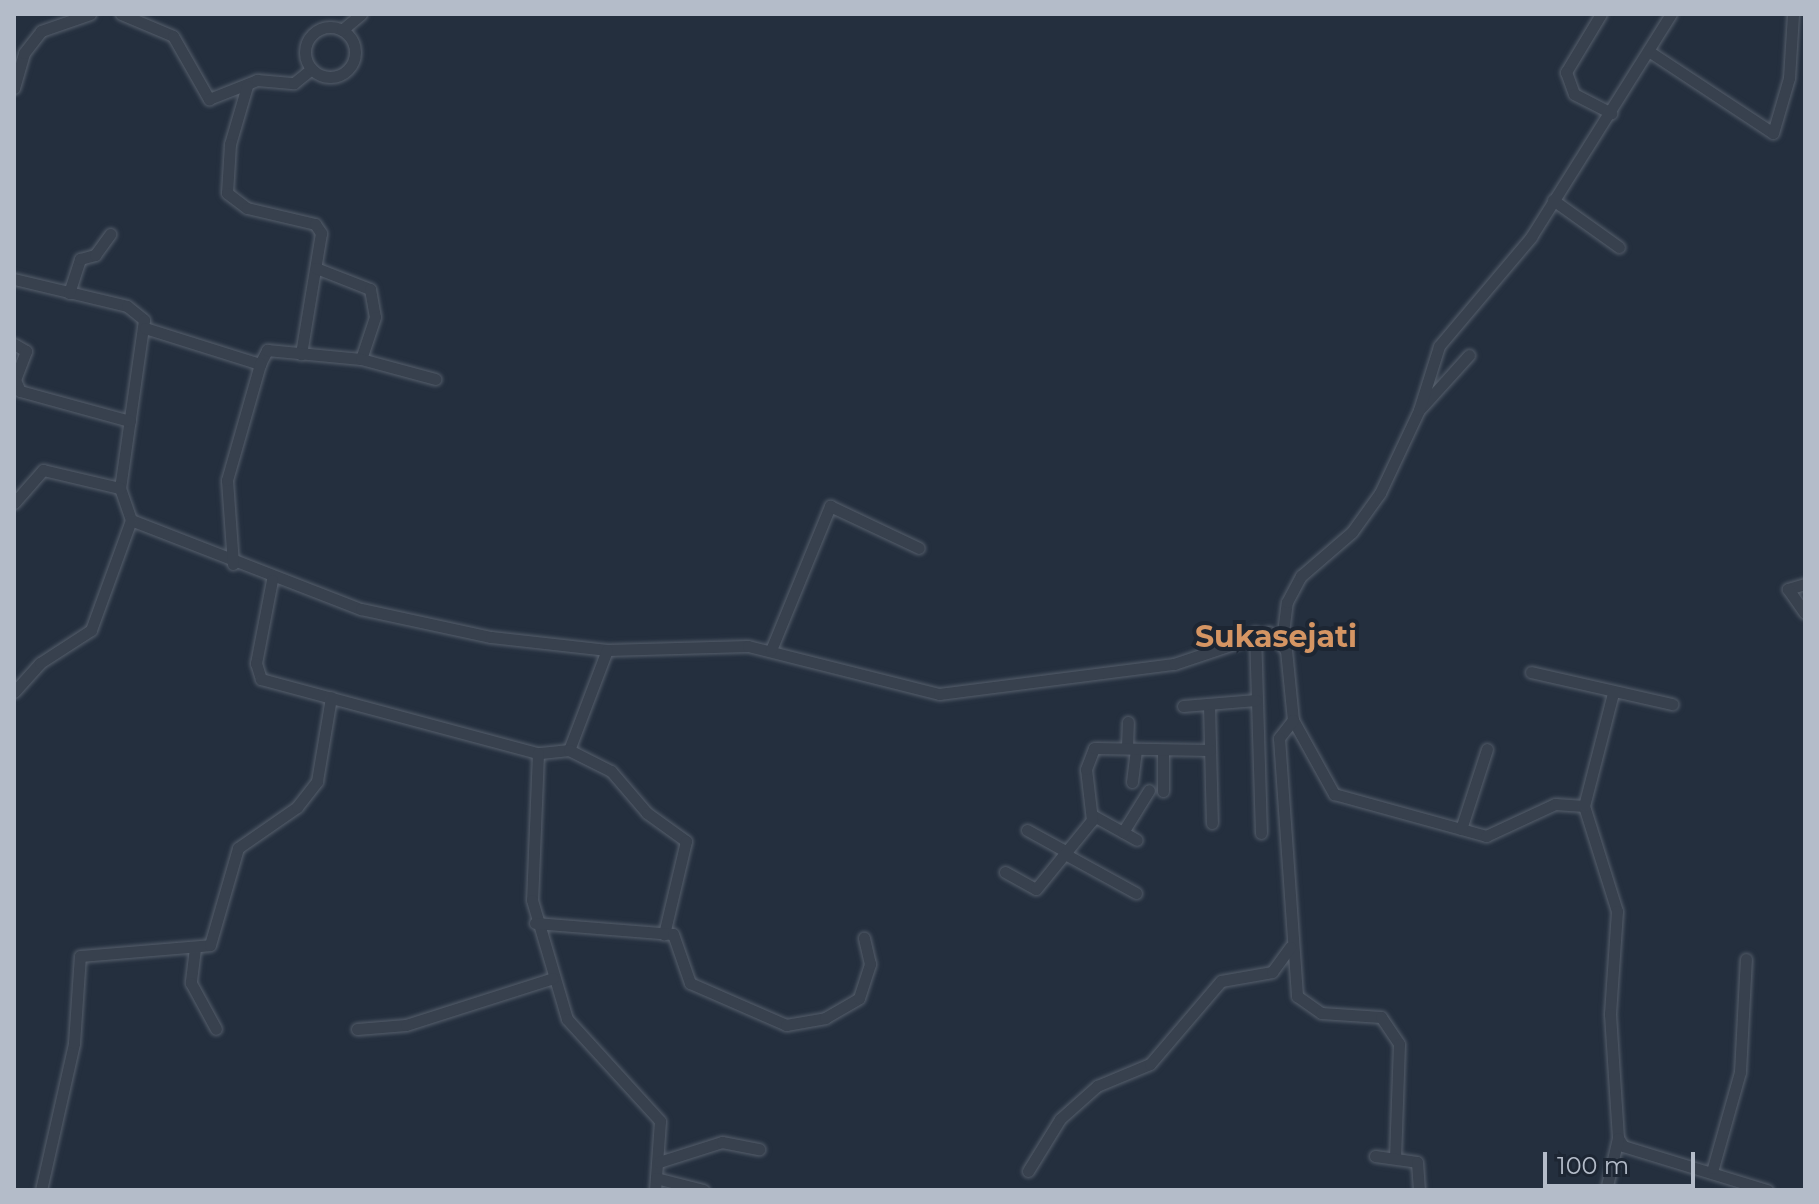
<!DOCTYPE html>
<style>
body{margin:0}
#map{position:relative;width:1819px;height:1204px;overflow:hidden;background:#242f3e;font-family:Montserrat,sans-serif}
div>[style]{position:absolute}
.roads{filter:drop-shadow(0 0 2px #565f6c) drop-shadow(0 0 2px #565f6c)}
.minor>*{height:11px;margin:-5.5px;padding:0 5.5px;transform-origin:5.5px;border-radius:5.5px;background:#38414e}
.minor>.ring{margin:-5.5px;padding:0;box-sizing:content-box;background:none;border:11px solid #38414e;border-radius:50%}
span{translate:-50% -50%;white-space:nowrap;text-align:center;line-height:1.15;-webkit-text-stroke:8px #1d2633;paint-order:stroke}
.quarter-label{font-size:30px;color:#d59563;font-weight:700}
.frame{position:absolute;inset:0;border:16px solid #b4bcc9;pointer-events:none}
.scale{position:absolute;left:1543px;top:1152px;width:152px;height:36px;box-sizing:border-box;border:4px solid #b4bcc9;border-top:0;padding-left:10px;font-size:24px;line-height:28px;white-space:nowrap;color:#b4bcc9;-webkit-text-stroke:6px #1d2633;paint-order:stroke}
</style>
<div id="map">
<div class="roads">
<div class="minor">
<i style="left:121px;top:14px;width:56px;rotate:22.9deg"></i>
<i style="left:173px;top:36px;width:73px;rotate:60.3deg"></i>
<i style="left:209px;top:99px;width:52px;rotate:-21.6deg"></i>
<i style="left:257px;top:80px;width:37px;rotate:5deg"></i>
<i style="left:294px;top:83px;width:22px;rotate:-39deg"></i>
<i style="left:1601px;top:14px;width:68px;rotate:121.1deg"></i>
<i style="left:1566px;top:72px;width:23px;rotate:70deg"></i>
<i style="left:1574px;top:94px;width:42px;rotate:27.2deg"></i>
<i class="ring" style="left:305px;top:27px;width:39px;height:39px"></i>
<i style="left:342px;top:30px;width:25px;rotate:-40deg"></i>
<i style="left:1650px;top:52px;width:147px;rotate:33.4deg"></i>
<i style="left:1773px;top:133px;width:57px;rotate:-73.8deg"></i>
<i style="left:1789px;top:78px;width:64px;rotate:-86.4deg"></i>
<i style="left:247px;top:86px;width:60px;rotate:106.3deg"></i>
<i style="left:230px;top:144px;width:49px;rotate:93.5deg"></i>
<i style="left:227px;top:193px;width:25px;rotate:37deg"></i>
<i style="left:247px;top:208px;width:70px;rotate:13.2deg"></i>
<i style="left:315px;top:224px;width:11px;rotate:56deg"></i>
<i style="left:321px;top:233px;width:123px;rotate:99.4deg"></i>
<i style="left:14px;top:88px;width:36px;rotate:-74deg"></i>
<i style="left:24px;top:53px;width:28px;rotate:-52deg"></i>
<i style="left:41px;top:31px;width:52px;rotate:-19.1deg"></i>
<i style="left:1553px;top:200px;width:81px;rotate:35.5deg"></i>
<i style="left:316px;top:268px;width:58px;rotate:21.3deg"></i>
<i style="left:370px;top:289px;width:28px;rotate:80deg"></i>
<i style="left:375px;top:317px;width:44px;rotate:108.4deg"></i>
<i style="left:14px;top:279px;width:116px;rotate:13.4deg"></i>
<i style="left:127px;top:306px;width:22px;rotate:39deg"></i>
<i style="left:144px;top:320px;width:170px;rotate:98.1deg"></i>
<i style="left:120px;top:488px;width:34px;rotate:71deg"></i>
<i style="left:131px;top:520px;width:247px;rotate:21.2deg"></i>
<i style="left:361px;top:609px;width:133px;rotate:12.2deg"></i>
<i style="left:491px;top:637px;width:117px;rotate:6.4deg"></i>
<i style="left:607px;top:650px;width:141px;rotate:-1.6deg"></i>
<i style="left:748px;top:646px;width:197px;rotate:14.1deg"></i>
<i style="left:939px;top:694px;width:237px;rotate:-7.3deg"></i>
<i style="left:1174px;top:664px;width:100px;rotate:-18.6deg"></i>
<i style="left:1269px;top:632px;width:25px;rotate:47deg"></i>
<i style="left:1286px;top:650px;width:70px;rotate:84.3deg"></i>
<i style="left:1293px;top:720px;width:85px;rotate:61deg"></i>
<i style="left:1334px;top:794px;width:158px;rotate:15.4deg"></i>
<i style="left:1486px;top:836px;width:76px;rotate:-24.9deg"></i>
<i style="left:1555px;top:804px;width:29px;rotate:4deg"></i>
<i style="left:1584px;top:806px;width:110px;rotate:72.6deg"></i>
<i style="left:1617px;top:911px;width:103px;rotate:93.9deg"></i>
<i style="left:1610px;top:1014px;width:124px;rotate:86.3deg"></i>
<i style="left:1618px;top:1138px;width:9px;rotate:58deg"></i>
<i style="left:1623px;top:1146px;width:151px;rotate:17deg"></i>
<i style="left:69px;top:293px;width:36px;rotate:-72deg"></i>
<i style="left:80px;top:259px;width:16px;rotate:-15deg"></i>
<i style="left:95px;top:255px;width:26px;rotate:-54deg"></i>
<i style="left:145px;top:328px;width:121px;rotate:17.4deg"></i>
<i style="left:260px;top:364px;width:16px;rotate:-63deg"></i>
<i style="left:267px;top:350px;width:94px;rotate:5.5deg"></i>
<i style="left:361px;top:359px;width:77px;rotate:15.1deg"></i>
<i style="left:14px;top:344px;width:14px;rotate:30deg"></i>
<i style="left:26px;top:351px;width:31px;rotate:111deg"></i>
<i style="left:15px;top:380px;width:12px;rotate:66deg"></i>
<i style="left:20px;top:391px;width:114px;rotate:15.3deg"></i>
<i style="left:1422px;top:407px;width:70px;rotate:-47.9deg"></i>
<i style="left:14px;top:503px;width:44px;rotate:-48.7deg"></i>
<i style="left:43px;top:470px;width:79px;rotate:13.2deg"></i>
<i style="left:233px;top:564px;width:84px;rotate:-94.1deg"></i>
<i style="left:227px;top:480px;width:121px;rotate:-74.1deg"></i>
<i style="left:272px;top:580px;width:85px;rotate:100.9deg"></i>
<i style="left:256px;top:663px;width:17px;rotate:73deg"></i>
<i style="left:261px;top:679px;width:287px;rotate:15deg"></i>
<i style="left:1805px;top:584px;width:18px;rotate:164deg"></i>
<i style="left:1788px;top:589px;width:29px;rotate:55deg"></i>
<i style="left:1255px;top:632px;width:201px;rotate:88.3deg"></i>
<i style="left:1282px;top:641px;width:39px;rotate:-83deg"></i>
<i style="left:1287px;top:602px;width:30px;rotate:-62deg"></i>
<i style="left:1301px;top:576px;width:67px;rotate:-40.8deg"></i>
<i style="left:1352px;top:532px;width:48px;rotate:-54.3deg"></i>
<i style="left:1380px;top:493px;width:92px;rotate:-64.8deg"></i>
<i style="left:1419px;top:410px;width:67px;rotate:-72.6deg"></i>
<i style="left:1439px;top:346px;width:143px;rotate:-49.8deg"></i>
<i style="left:1531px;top:237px;width:263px;rotate:-57.9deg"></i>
<i style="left:607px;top:650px;width:107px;rotate:110.8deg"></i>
<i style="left:569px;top:750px;width:31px;rotate:174deg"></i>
<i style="left:538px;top:753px;width:147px;rotate:92.3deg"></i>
<i style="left:532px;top:900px;width:124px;rotate:73.6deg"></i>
<i style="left:567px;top:1019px;width:138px;rotate:47.6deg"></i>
<i style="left:660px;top:1121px;width:69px;rotate:94.1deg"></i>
<i style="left:771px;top:650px;width:156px;rotate:-67.7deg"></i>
<i style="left:830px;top:506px;width:98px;rotate:25.3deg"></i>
<i style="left:1531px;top:672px;width:145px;rotate:12.8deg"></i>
<i style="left:14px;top:692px;width:39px;rotate:-48deg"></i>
<i style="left:40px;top:663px;width:61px;rotate:-32.9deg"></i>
<i style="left:91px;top:630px;width:117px;rotate:-70deg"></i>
<i style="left:1209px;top:704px;width:119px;rotate:88.6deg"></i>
<i style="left:1183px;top:706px;width:73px;rotate:-4.7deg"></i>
<i style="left:1293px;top:720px;width:23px;rotate:128deg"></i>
<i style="left:1279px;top:738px;width:259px;rotate:86deg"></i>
<i style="left:1297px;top:996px;width:29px;rotate:35deg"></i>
<i style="left:1321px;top:1013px;width:60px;rotate:3.8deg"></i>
<i style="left:1381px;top:1017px;width:32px;rotate:56deg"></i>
<i style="left:1399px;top:1044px;width:114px;rotate:92deg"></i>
<i style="left:1127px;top:747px;width:25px;rotate:-88deg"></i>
<i style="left:569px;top:750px;width:47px;rotate:26.6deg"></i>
<i style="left:611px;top:771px;width:55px;rotate:49.4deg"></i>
<i style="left:647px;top:813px;width:48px;rotate:35.7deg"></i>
<i style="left:686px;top:841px;width:96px;rotate:103.3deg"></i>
<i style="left:1132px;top:782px;width:31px;rotate:-83deg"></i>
<i style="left:1163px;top:791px;width:38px;rotate:-90deg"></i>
<i style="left:1584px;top:806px;width:117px;rotate:-75.6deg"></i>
<i style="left:1092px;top:815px;width:51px;rotate:29.1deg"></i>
<i style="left:1461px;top:829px;width:84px;rotate:-72deg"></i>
<i style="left:1027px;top:830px;width:46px;rotate:28.8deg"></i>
<i style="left:1123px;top:832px;width:49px;rotate:-58.2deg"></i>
<i style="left:1065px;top:854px;width:81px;rotate:28.8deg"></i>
<i style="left:1005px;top:872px;width:35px;rotate:29deg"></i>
<i style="left:1036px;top:889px;width:89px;rotate:-50.9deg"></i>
<i style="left:1092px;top:820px;width:51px;rotate:-96.7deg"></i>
<i style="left:1086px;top:769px;width:22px;rotate:-69deg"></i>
<i style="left:1094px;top:748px;width:116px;rotate:1deg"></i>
<i style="left:535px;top:923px;width:138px;rotate:4.6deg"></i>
<i style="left:673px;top:934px;width:52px;rotate:70.9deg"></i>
<i style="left:690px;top:983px;width:105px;rotate:23.6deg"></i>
<i style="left:786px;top:1025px;width:40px;rotate:-10deg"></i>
<i style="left:825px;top:1018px;width:39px;rotate:-30deg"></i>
<i style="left:859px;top:998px;width:36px;rotate:-72deg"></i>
<i style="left:870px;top:964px;width:27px;rotate:-103deg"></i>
<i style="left:195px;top:948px;width:35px;rotate:97deg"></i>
<i style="left:191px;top:983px;width:52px;rotate:61.5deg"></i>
<i style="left:357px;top:1029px;width:49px;rotate:-4.7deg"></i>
<i style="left:406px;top:1025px;width:154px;rotate:-17.7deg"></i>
<i style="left:1375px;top:1156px;width:42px;rotate:8.1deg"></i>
<i style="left:1417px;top:1162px;width:28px;rotate:86deg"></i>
<i style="left:659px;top:1162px;width:66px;rotate:-17.6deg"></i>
<i style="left:722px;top:1142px;width:38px;rotate:11deg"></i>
<i style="left:1713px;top:1168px;width:100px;rotate:-74.3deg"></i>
<i style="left:1740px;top:1072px;width:113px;rotate:-87deg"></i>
<i style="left:1028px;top:1171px;width:61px;rotate:-58.4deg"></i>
<i style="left:1060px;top:1119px;width:50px;rotate:-41.7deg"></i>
<i style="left:1097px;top:1086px;width:57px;rotate:-22.5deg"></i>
<i style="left:1150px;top:1064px;width:109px;rotate:-49.5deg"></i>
<i style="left:1221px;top:981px;width:52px;rotate:-10deg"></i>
<i style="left:1272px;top:972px;width:31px;rotate:-54deg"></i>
<i style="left:656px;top:1178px;width:49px;rotate:14.3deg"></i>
<i style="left:41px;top:1190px;width:151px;rotate:-77.3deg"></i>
<i style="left:74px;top:1043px;width:87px;rotate:-86.1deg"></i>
<i style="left:80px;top:956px;width:130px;rotate:-4.8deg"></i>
<i style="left:210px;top:945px;width:101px;rotate:-73.9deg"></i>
<i style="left:238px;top:848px;width:72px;rotate:-34.8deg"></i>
<i style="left:297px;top:807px;width:33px;rotate:-52deg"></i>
<i style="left:317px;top:781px;width:85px;rotate:-80.5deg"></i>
<i style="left:1606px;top:1190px;width:53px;rotate:-77deg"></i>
</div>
</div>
<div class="quarter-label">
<span style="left:1276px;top:637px">Sukasejati</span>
</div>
<div class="frame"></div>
<div class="scale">100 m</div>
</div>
